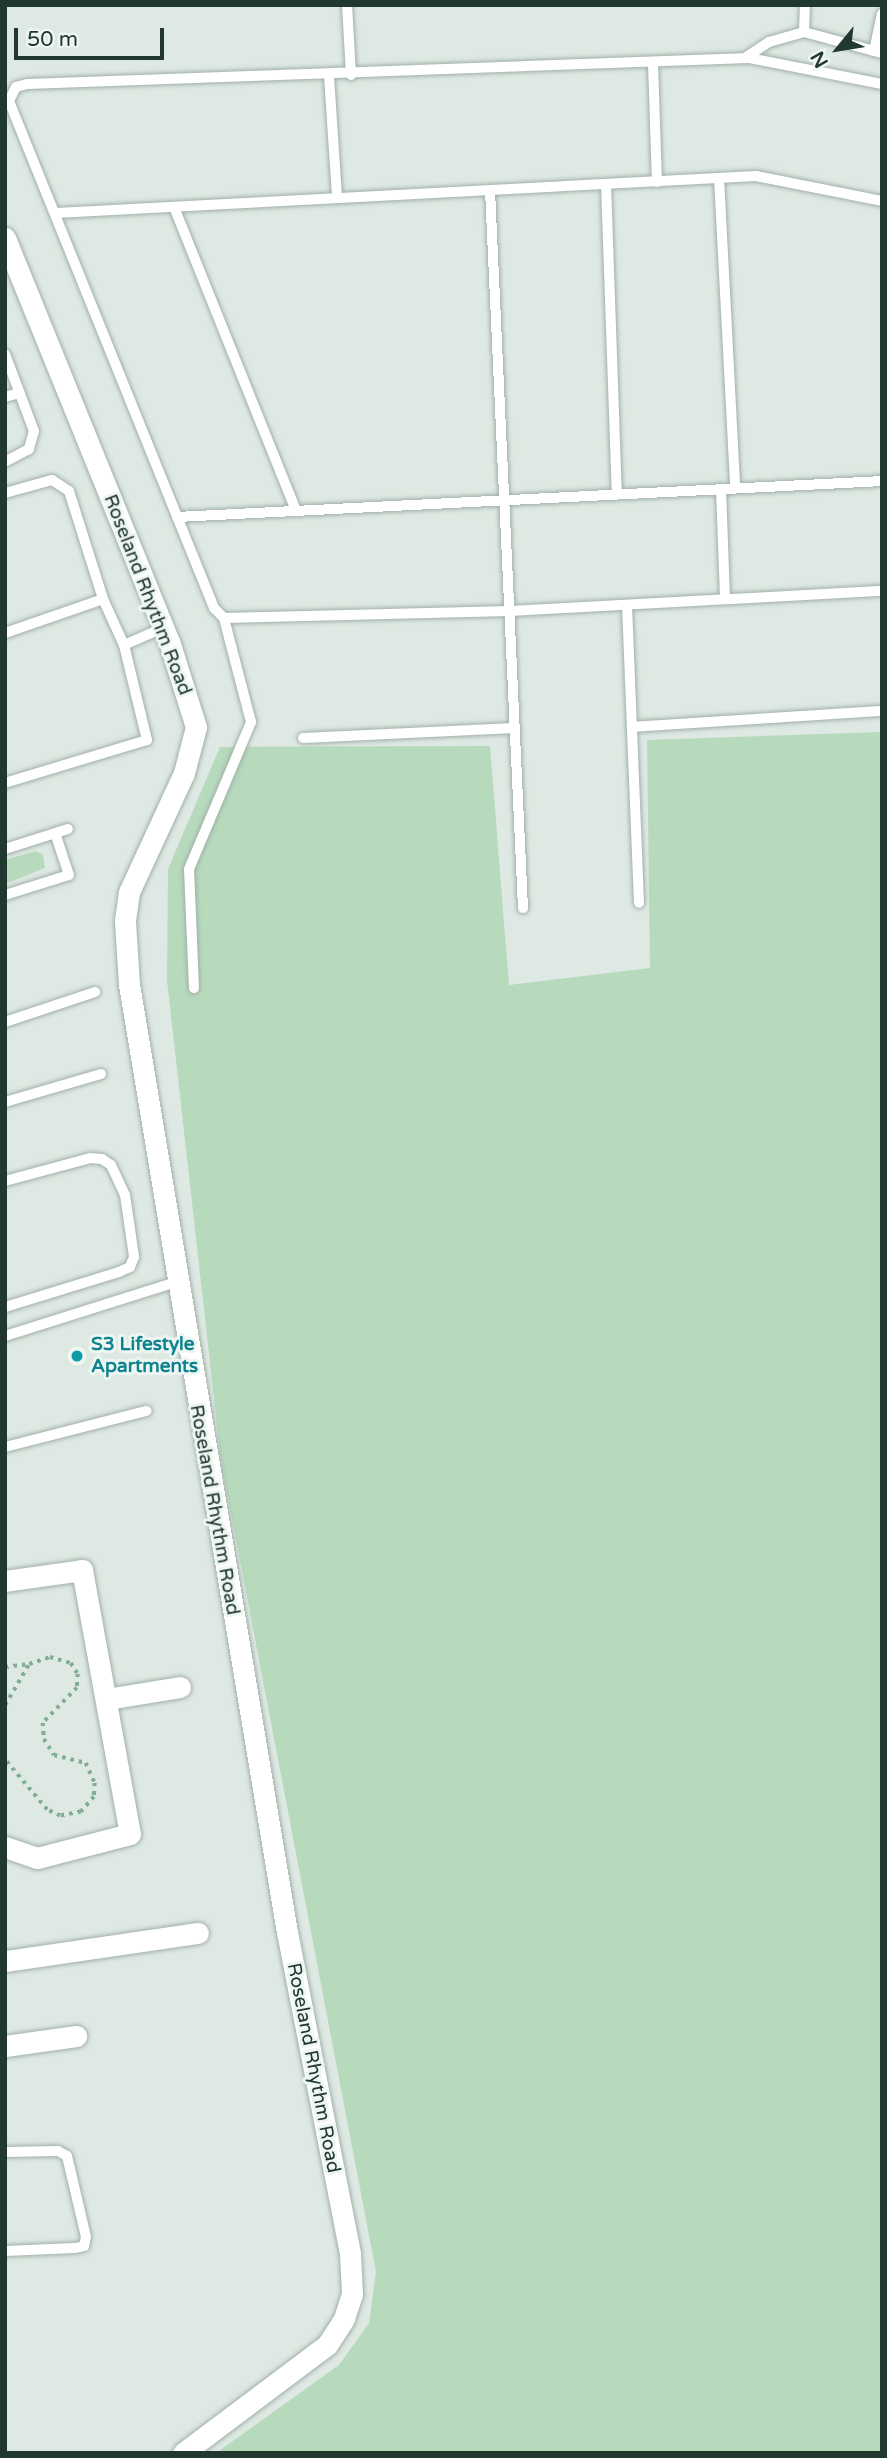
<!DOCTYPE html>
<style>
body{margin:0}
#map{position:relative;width:887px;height:2458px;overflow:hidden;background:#dee9e3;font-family:"Varela Round",sans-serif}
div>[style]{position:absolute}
.green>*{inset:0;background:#b7dabd}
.path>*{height:3.5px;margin-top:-1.75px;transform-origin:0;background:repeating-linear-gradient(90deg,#80ac99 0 3.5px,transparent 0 8.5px)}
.roads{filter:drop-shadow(0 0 2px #a1b0a9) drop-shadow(0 0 2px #a1b0a9)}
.service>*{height:10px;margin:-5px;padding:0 5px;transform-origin:5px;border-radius:5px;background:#fff}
.minor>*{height:21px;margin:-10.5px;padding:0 10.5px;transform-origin:10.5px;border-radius:10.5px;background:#fff}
.dots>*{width:19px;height:19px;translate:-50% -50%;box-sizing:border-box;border:4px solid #eef6f1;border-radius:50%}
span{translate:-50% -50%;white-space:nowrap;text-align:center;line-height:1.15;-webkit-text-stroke:6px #eef6f1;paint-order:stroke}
.street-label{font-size:19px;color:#20382f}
.culture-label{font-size:19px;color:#0d838f;font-weight:700}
.left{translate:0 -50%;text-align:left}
.frame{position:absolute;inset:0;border:7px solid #20382f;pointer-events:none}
.north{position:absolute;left:803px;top:14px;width:70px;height:70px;-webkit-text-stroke:5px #eef6f1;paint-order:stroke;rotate:240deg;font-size:19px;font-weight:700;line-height:28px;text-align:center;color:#20382f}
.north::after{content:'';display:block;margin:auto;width:24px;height:32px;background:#20382f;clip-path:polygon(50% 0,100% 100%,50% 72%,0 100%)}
.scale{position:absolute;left:14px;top:28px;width:150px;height:32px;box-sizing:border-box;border:4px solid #20382f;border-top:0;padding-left:9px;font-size:21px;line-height:24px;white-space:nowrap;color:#20382f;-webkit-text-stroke:5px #eef6f1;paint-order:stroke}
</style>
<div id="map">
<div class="green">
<i style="clip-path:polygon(882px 732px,882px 2453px,216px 2453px,339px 2365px,369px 2323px,376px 2272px,221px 1461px,167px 980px,168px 869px,220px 747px,490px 746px,509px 985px,650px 968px,647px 740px)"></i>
<i style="clip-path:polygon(36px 851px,43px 855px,45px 868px,5px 884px,5px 860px)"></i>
</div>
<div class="path">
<i style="left:5px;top:1667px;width:24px;rotate:-7deg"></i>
<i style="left:5px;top:1705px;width:48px;rotate:-59.7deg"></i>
<i style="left:29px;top:1664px;width:22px;rotate:-18deg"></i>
<i style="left:50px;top:1657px;width:22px;rotate:16deg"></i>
<i style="left:71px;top:1663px;width:13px;rotate:58deg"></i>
<i style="left:78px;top:1674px;width:14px;rotate:94deg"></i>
<i style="left:77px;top:1688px;width:49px;rotate:134.2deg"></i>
<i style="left:43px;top:1723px;width:16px;rotate:86deg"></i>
<i style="left:44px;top:1739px;width:19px;rotate:58deg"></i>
<i style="left:54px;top:1755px;width:33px;rotate:14deg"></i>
<i style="left:86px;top:1763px;width:22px;rotate:66deg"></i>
<i style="left:95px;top:1783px;width:14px;rotate:94deg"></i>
<i style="left:94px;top:1797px;width:20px;rotate:131deg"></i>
<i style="left:81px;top:1812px;width:21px;rotate:169deg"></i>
<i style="left:60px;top:1816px;width:14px;rotate:-155deg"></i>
<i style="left:47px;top:1810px;width:65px;rotate:-130deg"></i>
</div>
<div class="roads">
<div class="service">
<i style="left:347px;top:5px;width:70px;rotate:86.7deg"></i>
<i style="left:804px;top:32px;width:27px;rotate:-88deg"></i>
<i style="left:874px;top:51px;width:38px;rotate:-78deg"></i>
<i style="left:745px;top:58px;width:29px;rotate:-34deg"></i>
<i style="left:769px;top:42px;width:36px;rotate:-16deg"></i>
<i style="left:804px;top:32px;width:81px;rotate:15.1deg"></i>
<i style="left:653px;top:63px;width:119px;rotate:88.1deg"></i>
<i style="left:329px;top:76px;width:121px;rotate:86.2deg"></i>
<i style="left:882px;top:84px;width:136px;rotate:-168.9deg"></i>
<i style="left:749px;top:58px;width:722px;rotate:177.94deg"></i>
<i style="left:27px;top:84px;width:11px;rotate:165deg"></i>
<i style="left:16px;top:87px;width:16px;rotate:117deg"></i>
<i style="left:9px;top:101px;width:547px;rotate:67.98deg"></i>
<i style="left:214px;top:608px;width:14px;rotate:45deg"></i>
<i style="left:224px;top:618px;width:286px;rotate:-1.4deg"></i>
<i style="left:510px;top:611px;width:373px;rotate:-3.1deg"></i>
<i style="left:719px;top:178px;width:310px;rotate:87deg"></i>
<i style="left:606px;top:184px;width:310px;rotate:88deg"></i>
<i style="left:490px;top:190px;width:719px;rotate:87.37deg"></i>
<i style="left:174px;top:207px;width:328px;rotate:68.1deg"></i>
<i style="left:56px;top:213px;width:701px;rotate:-3.03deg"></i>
<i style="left:756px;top:176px;width:128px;rotate:11.2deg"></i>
<i style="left:5px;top:354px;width:82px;rotate:69.4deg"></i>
<i style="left:34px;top:431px;width:19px;rotate:106deg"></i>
<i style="left:29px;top:449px;width:27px;rotate:152deg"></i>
<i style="left:5px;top:397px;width:15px;rotate:-16deg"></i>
<i style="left:721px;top:489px;width:110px;rotate:87.9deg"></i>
<i style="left:5px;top:493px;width:49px;rotate:-15.5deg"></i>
<i style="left:52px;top:480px;width:20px;rotate:33deg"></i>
<i style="left:69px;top:491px;width:113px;rotate:72.5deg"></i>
<i style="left:103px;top:599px;width:51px;rotate:65.5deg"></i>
<i style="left:124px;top:645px;width:98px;rotate:76.4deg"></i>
<i style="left:147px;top:740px;width:148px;rotate:163.2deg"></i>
<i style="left:177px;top:517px;width:706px;rotate:-2.92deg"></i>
<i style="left:627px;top:605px;width:298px;rotate:87.7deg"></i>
<i style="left:5px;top:633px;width:104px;rotate:-19.1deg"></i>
<i style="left:124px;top:645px;width:43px;rotate:-23.6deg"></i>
<i style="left:632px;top:727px;width:251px;rotate:-3.7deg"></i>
<i style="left:303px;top:738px;width:212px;rotate:-2.7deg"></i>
<i style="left:5px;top:849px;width:66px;rotate:-17.6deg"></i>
<i style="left:5px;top:895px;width:67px;rotate:-17.4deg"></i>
<i style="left:69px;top:875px;width:44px;rotate:-108.4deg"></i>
<i style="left:194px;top:988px;width:119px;rotate:-92.4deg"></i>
<i style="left:189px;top:869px;width:160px;rotate:-67.1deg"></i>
<i style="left:251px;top:722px;width:107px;rotate:-104.6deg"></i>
<i style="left:5px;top:1022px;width:95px;rotate:-18.4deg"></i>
<i style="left:5px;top:1102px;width:100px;rotate:-16.3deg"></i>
<i style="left:5px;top:1181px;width:88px;rotate:-15.1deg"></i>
<i style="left:90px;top:1158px;width:12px;rotate:5deg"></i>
<i style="left:102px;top:1159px;width:11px;rotate:34deg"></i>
<i style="left:111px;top:1165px;width:33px;rotate:65deg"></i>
<i style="left:125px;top:1195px;width:63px;rotate:81.7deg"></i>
<i style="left:134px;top:1257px;width:11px;rotate:112deg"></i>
<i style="left:130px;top:1267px;width:12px;rotate:156deg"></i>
<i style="left:119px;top:1272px;width:119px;rotate:162.9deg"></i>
<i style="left:5px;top:1336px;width:182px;rotate:-17.5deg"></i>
<i style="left:5px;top:1447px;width:146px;rotate:-14.3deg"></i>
<i style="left:5px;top:2152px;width:53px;rotate:-1.1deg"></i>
<i style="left:58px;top:2151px;width:10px;rotate:29deg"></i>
<i style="left:67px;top:2156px;width:83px;rotate:76.8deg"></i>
<i style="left:86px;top:2237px;width:9px;rotate:103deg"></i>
<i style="left:84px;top:2246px;width:9px;rotate:167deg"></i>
<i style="left:75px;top:2248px;width:70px;rotate:177.5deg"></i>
</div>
<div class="minor">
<i style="left:5px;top:238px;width:435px;rotate:67.9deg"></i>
<i style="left:169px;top:641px;width:90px;rotate:72.6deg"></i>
<i style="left:196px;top:727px;width:48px;rotate:104.6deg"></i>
<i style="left:184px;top:773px;width:131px;rotate:114.8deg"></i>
<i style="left:129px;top:892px;width:29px;rotate:98deg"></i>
<i style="left:125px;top:921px;width:63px;rotate:86.4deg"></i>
<i style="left:129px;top:984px;width:961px;rotate:80.54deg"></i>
<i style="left:287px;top:1932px;width:328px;rotate:78.9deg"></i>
<i style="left:350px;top:2254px;width:40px;rotate:87.1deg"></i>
<i style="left:352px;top:2294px;width:26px;rotate:108deg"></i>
<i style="left:344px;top:2319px;width:31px;rotate:123deg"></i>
<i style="left:327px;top:2345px;width:180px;rotate:143.1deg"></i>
<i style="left:5px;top:1581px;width:78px;rotate:-8.1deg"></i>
<i style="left:82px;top:1570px;width:268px;rotate:79.7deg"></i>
<i style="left:130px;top:1834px;width:96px;rotate:165.5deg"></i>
<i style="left:37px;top:1858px;width:34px;rotate:-161deg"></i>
<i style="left:107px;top:1699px;width:74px;rotate:-9.3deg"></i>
<i style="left:5px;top:1961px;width:195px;rotate:-8.3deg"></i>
<i style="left:5px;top:2046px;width:72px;rotate:-8deg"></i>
</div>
</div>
<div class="dots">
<i style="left:77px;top:1356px;background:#0f9aa8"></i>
</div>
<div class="street-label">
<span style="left:147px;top:595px;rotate:69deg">Roseland Rhythm Road</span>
<span style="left:214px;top:1510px;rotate:80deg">Roseland Rhythm Road</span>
<span style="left:313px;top:2068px;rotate:79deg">Roseland Rhythm Road</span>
</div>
<div class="culture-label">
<span class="left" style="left:91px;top:1356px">S3 Lifestyle<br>Apartments</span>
</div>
<div class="frame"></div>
<div class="north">N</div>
<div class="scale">50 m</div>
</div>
